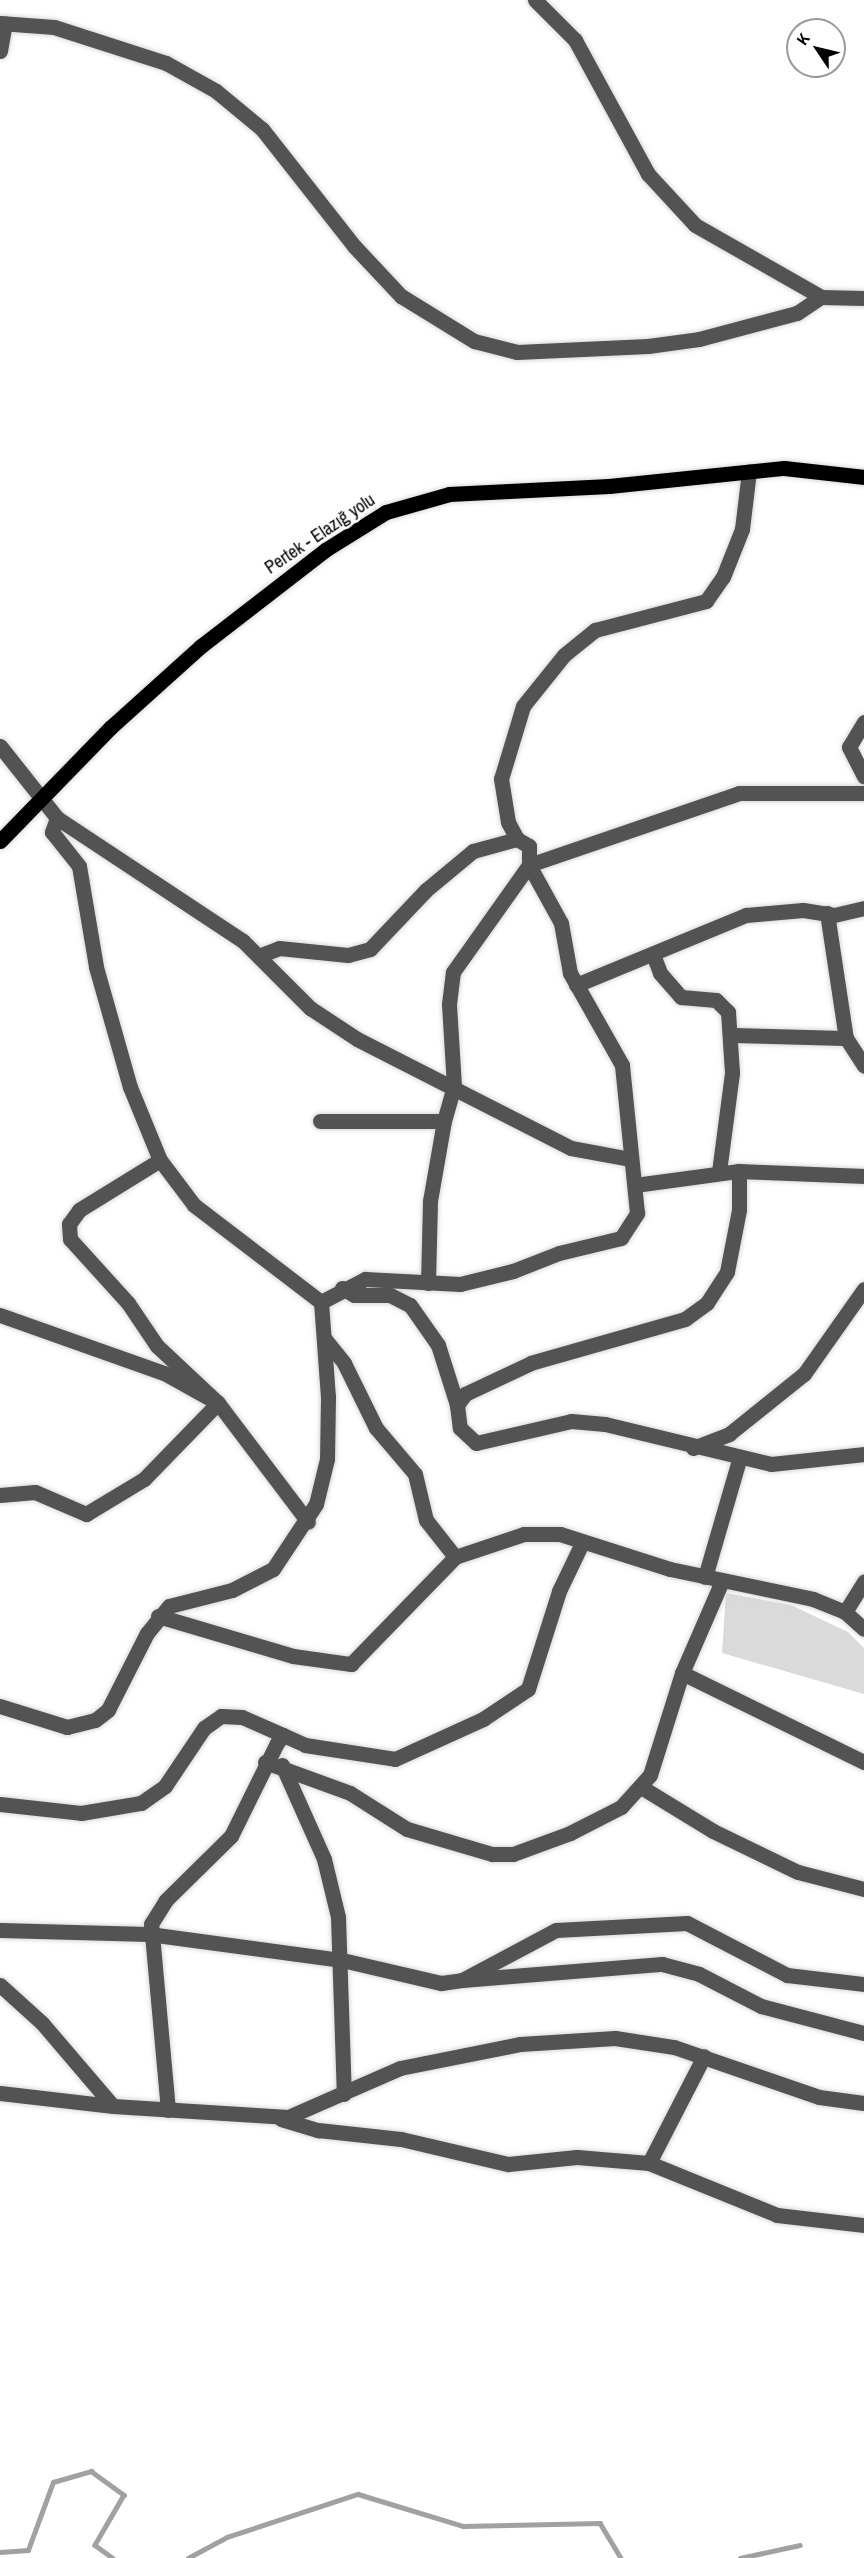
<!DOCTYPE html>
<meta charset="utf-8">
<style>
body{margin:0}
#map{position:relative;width:864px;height:2558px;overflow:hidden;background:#fff;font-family:"Archivo Narrow",sans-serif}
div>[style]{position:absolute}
.green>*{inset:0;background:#dadada}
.stream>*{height:4.5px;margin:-2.25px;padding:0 2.25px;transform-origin:2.25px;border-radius:2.25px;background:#a1a1a1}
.roads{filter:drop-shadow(0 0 2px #dbdbdb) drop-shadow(0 0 2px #dbdbdb)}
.minor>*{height:15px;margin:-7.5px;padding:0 7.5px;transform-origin:7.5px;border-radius:7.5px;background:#535353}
.major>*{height:15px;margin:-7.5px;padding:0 7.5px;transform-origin:7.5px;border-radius:7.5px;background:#000}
span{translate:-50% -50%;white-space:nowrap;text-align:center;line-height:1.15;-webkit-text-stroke:5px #fff;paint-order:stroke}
.street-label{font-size:18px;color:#000}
.north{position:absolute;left:786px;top:18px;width:60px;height:60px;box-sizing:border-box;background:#fff;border:2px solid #999;border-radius:50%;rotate:305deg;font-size:16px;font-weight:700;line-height:24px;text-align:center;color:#000}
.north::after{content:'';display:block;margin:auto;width:21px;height:27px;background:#000;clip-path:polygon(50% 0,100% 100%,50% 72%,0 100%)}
</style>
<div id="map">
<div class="green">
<i style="clip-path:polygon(726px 1593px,791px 1605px,848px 1632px,864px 1648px,864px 1694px,722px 1653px)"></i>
</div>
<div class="stream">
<i style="left:0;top:2552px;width:28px;rotate:-4deg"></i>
<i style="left:28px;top:2550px;width:72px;rotate:-69.8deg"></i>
<i style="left:53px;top:2482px;width:40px;rotate:-16deg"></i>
<i style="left:91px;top:2471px;width:41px;rotate:36deg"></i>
<i style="left:124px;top:2495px;width:58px;rotate:120.1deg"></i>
<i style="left:95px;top:2545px;width:22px;rotate:36deg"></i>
<i style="left:188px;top:2558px;width:44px;rotate:-28.3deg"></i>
<i style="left:227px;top:2537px;width:138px;rotate:-18.2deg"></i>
<i style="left:358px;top:2494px;width:110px;rotate:16.9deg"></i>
<i style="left:463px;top:2526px;width:137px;rotate:-1.3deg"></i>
<i style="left:600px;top:2523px;width:41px;rotate:59deg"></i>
<i style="left:740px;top:2558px;width:61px;rotate:-12.2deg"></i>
</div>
<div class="roads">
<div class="minor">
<i style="left:535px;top:0;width:57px;rotate:45deg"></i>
<i style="left:575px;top:40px;width:153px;rotate:61.4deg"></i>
<i style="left:648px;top:174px;width:69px;rotate:47.3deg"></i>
<i style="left:695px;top:225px;width:145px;rotate:29.7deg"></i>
<i style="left:821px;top:297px;width:43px;rotate:1.3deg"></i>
<i style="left:0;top:23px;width:54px;rotate:4.2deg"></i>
<i style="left:54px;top:27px;width:118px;rotate:17.8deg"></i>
<i style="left:166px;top:63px;width:57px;rotate:29.2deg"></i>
<i style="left:216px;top:91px;width:60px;rotate:39.6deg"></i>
<i style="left:262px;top:129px;width:149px;rotate:51.8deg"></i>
<i style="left:354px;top:246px;width:69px;rotate:46.8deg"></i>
<i style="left:401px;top:296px;width:86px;rotate:31.7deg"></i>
<i style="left:474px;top:341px;width:44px;rotate:14.3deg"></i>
<i style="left:517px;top:352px;width:131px;rotate:-2.6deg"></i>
<i style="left:648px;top:346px;width:51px;rotate:-7.8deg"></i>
<i style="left:699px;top:339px;width:101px;rotate:-14.9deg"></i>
<i style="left:797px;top:313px;width:29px;rotate:-34deg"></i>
<i style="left:0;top:51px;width:28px;rotate:-80deg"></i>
<i style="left:864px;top:722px;width:29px;rotate:121deg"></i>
<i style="left:849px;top:747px;width:33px;rotate:63deg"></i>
<i style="left:0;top:746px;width:92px;rotate:51.6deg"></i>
<i style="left:57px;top:818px;width:15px;rotate:110deg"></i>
<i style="left:52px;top:832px;width:43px;rotate:51.5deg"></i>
<i style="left:79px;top:866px;width:102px;rotate:80.4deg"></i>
<i style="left:96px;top:967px;width:125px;rotate:74.2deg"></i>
<i style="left:130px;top:1087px;width:79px;rotate:67.7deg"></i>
<i style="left:160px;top:1160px;width:56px;rotate:52.9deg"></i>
<i style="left:194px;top:1205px;width:160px;rotate:37.4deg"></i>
<i style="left:321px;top:1302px;width:95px;rotate:85.8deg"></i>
<i style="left:328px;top:1397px;width:62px;rotate:90.9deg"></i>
<i style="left:327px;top:1459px;width:46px;rotate:103.7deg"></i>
<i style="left:316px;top:1504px;width:78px;rotate:123.5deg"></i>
<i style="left:273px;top:1569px;width:46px;rotate:152.9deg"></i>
<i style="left:232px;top:1590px;width:65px;rotate:165.7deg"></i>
<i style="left:169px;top:1606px;width:35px;rotate:129deg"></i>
<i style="left:147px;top:1633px;width:86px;rotate:116.9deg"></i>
<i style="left:108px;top:1710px;width:16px;rotate:142deg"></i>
<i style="left:95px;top:1720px;width:29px;rotate:166deg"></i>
<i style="left:67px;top:1727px;width:70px;rotate:-162.6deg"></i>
<i style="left:57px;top:818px;width:223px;rotate:33.5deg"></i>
<i style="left:243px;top:941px;width:95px;rotate:45deg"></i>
<i style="left:310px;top:1008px;width:56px;rotate:33.4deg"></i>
<i style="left:357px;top:1039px;width:240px;rotate:27deg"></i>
<i style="left:571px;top:1148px;width:61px;rotate:10.4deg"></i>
<i style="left:827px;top:913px;width:126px;rotate:81.4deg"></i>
<i style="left:846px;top:1038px;width:33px;rotate:57deg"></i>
<i style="left:261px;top:955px;width:19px;rotate:-21deg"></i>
<i style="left:279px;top:948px;width:69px;rotate:5.8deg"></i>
<i style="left:348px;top:955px;width:23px;rotate:-15deg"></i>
<i style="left:370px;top:949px;width:81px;rotate:-46.5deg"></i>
<i style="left:426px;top:890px;width:61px;rotate:-39.7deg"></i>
<i style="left:473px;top:851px;width:46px;rotate:-15.3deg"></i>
<i style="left:654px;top:957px;width:17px;rotate:69deg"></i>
<i style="left:660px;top:973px;width:32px;rotate:49deg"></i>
<i style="left:681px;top:997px;width:35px;rotate:5deg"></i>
<i style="left:716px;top:1000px;width:17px;rotate:45deg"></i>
<i style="left:728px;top:1012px;width:61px;rotate:86.2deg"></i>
<i style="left:732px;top:1073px;width:100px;rotate:97.5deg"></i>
<i style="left:576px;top:985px;width:184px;rotate:-22.4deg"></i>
<i style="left:746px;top:915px;width:57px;rotate:-5deg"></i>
<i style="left:803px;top:910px;width:31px;rotate:9deg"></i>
<i style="left:834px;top:915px;width:31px;rotate:-13deg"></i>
<i style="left:732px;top:1035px;width:114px;rotate:1.5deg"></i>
<i style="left:320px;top:1121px;width:124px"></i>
<i style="left:444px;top:1121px;width:36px;rotate:-74deg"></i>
<i style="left:454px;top:1086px;width:82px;rotate:-93.5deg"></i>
<i style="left:449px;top:1004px;width:32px;rotate:-83deg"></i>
<i style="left:453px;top:972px;width:131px;rotate:-54.6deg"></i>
<i style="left:529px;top:865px;width:222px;rotate:-18.9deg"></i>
<i style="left:739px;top:793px;width:125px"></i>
<i style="left:739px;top:1171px;width:39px;rotate:90deg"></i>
<i style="left:739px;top:1210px;width:63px;rotate:101deg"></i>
<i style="left:727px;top:1272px;width:37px;rotate:123deg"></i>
<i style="left:707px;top:1303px;width:27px;rotate:144deg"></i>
<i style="left:685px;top:1319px;width:160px;rotate:164.1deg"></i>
<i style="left:531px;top:1363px;width:73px;rotate:154.8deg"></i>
<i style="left:465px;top:1394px;width:14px;rotate:126deg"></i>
<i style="left:457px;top:1405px;width:23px;rotate:83deg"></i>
<i style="left:460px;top:1428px;width:22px;rotate:43deg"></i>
<i style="left:476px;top:1443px;width:98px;rotate:-13deg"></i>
<i style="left:571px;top:1421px;width:34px;rotate:5deg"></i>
<i style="left:605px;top:1424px;width:171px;rotate:13.5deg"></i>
<i style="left:771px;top:1464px;width:94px;rotate:-6.1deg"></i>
<i style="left:635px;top:1185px;width:105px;rotate:-7.7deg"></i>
<i style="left:739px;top:1171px;width:125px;rotate:2.3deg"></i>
<i style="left:428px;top:1283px;width:82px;rotate:-88.6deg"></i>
<i style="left:430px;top:1201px;width:81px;rotate:-80.1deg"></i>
<i style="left:342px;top:1288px;width:14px;rotate:30deg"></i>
<i style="left:354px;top:1295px;width:36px"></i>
<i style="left:390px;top:1295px;width:22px;rotate:27deg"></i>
<i style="left:410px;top:1305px;width:49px;rotate:55deg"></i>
<i style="left:438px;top:1345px;width:63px;rotate:72.4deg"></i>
<i style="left:321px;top:1302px;width:50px;rotate:-27.6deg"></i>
<i style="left:365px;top:1279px;width:95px;rotate:3deg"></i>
<i style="left:460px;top:1284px;width:55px;rotate:-13.8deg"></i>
<i style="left:513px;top:1271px;width:49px;rotate:-21.4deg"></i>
<i style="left:559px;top:1253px;width:64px;rotate:-13.6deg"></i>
<i style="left:621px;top:1238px;width:30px;rotate:-57deg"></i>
<i style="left:637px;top:1213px;width:149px;rotate:-95.8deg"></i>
<i style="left:622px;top:1065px;width:106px;rotate:-119.5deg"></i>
<i style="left:570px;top:973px;width:51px;rotate:-100.2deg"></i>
<i style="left:561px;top:923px;width:66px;rotate:-118.9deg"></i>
<i style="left:529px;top:865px;width:19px;rotate:-90deg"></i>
<i style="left:529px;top:846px;width:14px;rotate:-150deg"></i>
<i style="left:517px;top:839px;width:19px;rotate:-118deg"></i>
<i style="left:508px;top:822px;width:44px;rotate:-99.2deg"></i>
<i style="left:501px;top:779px;width:76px;rotate:-73.2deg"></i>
<i style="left:523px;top:706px;width:65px;rotate:-51.2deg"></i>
<i style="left:564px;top:655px;width:40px;rotate:-39deg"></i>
<i style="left:595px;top:630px;width:115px;rotate:-14.6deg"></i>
<i style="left:706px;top:601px;width:29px;rotate:-55deg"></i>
<i style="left:723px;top:577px;width:52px;rotate:-68.4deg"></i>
<i style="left:742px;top:529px;width:58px;rotate:-83.1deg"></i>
<i style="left:0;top:1315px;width:174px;rotate:19.5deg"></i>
<i style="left:164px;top:1373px;width:62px;rotate:29.1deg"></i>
<i style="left:218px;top:1403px;width:149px;rotate:52.9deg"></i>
<i style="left:324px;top:1338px;width:32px;rotate:51deg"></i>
<i style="left:344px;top:1363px;width:72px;rotate:63.8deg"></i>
<i style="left:376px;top:1428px;width:60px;rotate:49.7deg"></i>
<i style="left:415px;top:1474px;width:47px;rotate:76.6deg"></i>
<i style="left:426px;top:1520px;width:47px;rotate:51.9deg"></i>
<i style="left:693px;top:1448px;width:39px;rotate:-21deg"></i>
<i style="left:729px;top:1434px;width:96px;rotate:-38.7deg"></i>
<i style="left:804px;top:1374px;width:104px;rotate:-54.8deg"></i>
<i style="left:0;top:1495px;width:35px;rotate:-5deg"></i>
<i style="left:35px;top:1492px;width:56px;rotate:23.3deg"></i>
<i style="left:86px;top:1514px;width:68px;rotate:-31.1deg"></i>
<i style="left:144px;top:1479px;width:106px;rotate:-45.8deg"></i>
<i style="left:218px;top:1403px;width:83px;rotate:-136.9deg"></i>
<i style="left:157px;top:1346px;width:52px;rotate:-124deg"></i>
<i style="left:128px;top:1303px;width:86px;rotate:-132.2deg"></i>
<i style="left:70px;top:1239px;width:15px;rotate:-94deg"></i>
<i style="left:69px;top:1224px;width:17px;rotate:-54deg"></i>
<i style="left:79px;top:1210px;width:95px;rotate:-31.7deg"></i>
<i style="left:705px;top:1577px;width:122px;rotate:-73.8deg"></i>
<i style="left:845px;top:1612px;width:36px;rotate:-58deg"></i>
<i style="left:158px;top:1616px;width:141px;rotate:16.5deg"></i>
<i style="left:293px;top:1656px;width:59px;rotate:7.9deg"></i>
<i style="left:351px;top:1664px;width:149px;rotate:-45.8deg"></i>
<i style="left:455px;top:1557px;width:73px;rotate:-18.4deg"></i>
<i style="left:524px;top:1534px;width:36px"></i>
<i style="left:560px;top:1534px;width:115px;rotate:17.7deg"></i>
<i style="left:670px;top:1569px;width:146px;rotate:11.8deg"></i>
<i style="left:813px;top:1599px;width:35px;rotate:22deg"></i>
<i style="left:845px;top:1612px;width:25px;rotate:42deg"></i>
<i style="left:682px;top:1673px;width:203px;rotate:26.1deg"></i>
<i style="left:265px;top:1762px;width:90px;rotate:20deg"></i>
<i style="left:350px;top:1793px;width:67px;rotate:32.3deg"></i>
<i style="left:407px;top:1829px;width:89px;rotate:16.4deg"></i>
<i style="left:492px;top:1854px;width:21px"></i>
<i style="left:513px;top:1854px;width:61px;rotate:-20.2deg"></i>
<i style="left:570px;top:1833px;width:57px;rotate:-27deg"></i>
<i style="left:621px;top:1807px;width:43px;rotate:-47.8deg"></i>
<i style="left:650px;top:1775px;width:107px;rotate:-72.6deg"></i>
<i style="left:682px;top:1673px;width:100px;rotate:-66.5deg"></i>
<i style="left:282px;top:1765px;width:103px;rotate:65.9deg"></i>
<i style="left:324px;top:1859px;width:60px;rotate:76.4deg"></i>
<i style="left:338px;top:1917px;width:177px;rotate:88.1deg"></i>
<i style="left:641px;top:1787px;width:84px;rotate:31.4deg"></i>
<i style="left:713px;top:1831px;width:94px;rotate:25.8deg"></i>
<i style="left:798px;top:1872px;width:68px;rotate:14.4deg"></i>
<i style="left:0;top:1804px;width:81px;rotate:6.3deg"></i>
<i style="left:81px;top:1813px;width:61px;rotate:-9.5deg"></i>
<i style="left:141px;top:1803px;width:29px;rotate:-35deg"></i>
<i style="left:165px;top:1786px;width:70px;rotate:-56.1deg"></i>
<i style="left:204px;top:1728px;width:21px;rotate:-35deg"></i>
<i style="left:221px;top:1716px;width:21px;rotate:3deg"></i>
<i style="left:242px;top:1717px;width:45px;rotate:23.7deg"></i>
<i style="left:0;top:1930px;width:149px;rotate:1.5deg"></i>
<i style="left:149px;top:1934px;width:195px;rotate:7.7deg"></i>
<i style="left:342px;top:1960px;width:102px;rotate:13.1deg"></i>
<i style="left:441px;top:1983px;width:21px;rotate:-8deg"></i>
<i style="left:462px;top:1980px;width:106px;rotate:-28deg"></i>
<i style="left:556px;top:1930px;width:131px;rotate:-3.1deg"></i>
<i style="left:687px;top:1923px;width:113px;rotate:27.5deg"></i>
<i style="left:787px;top:1975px;width:78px;rotate:6.7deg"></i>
<i style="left:462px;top:1980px;width:201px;rotate:-4.6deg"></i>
<i style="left:662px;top:1964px;width:38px;rotate:15deg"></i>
<i style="left:699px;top:1974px;width:70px;rotate:27.3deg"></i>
<i style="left:761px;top:2006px;width:106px;rotate:14.7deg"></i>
<i style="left:0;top:1985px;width:57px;rotate:42.1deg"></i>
<i style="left:42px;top:2023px;width:109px;rotate:49.5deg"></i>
<i style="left:113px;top:2106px;width:175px;rotate:3.6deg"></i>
<i style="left:288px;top:2117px;width:122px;rotate:-23.6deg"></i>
<i style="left:400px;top:2068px;width:122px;rotate:-11.3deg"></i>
<i style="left:520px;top:2044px;width:95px;rotate:-3.6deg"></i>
<i style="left:615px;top:2038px;width:60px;rotate:8.7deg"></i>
<i style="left:674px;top:2047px;width:153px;rotate:19deg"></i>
<i style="left:819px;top:2097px;width:45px;rotate:7.6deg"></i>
<i style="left:0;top:2093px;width:114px;rotate:6.6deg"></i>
<i style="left:168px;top:2110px;width:187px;rotate:-95.2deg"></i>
<i style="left:151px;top:1924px;width:28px;rotate:-58deg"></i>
<i style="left:166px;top:1900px;width:91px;rotate:-44.6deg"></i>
<i style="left:231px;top:1836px;width:104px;rotate:-63.7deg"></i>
<i style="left:277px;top:1743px;width:10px;rotate:-53deg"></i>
<i style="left:283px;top:1735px;width:24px;rotate:24deg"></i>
<i style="left:305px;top:1745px;width:91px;rotate:8.8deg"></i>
<i style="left:395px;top:1759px;width:97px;rotate:-24.4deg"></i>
<i style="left:483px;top:1719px;width:54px;rotate:-33.7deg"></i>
<i style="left:528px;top:1689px;width:103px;rotate:-72.4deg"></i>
<i style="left:559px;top:1591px;width:53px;rotate:-64.4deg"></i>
<i style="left:281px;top:2119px;width:39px;rotate:17deg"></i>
<i style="left:318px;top:2130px;width:83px;rotate:6.2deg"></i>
<i style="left:401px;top:2139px;width:110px;rotate:13.2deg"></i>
<i style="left:508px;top:2164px;width:69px;rotate:-5.8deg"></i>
<i style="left:577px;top:2157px;width:72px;rotate:4.8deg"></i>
<i style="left:649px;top:2163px;width:138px;rotate:22.1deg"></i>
<i style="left:777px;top:2215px;width:88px;rotate:6.6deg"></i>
<i style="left:649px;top:2163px;width:120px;rotate:-62.8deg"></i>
</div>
<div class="major">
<i style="left:0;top:841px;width:159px;rotate:-45.8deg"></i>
<i style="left:111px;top:727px;width:121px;rotate:-42deg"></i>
<i style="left:201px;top:646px;width:157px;rotate:-37.7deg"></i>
<i style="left:325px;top:550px;width:72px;rotate:-31.9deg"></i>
<i style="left:386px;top:512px;width:66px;rotate:-15.9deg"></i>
<i style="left:449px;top:494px;width:160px;rotate:-2.9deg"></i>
<i style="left:609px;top:486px;width:176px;rotate:-5.9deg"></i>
<i style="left:784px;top:468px;width:81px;rotate:6.4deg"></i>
</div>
</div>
<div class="street-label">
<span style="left:320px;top:534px;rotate:-34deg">Pertek - Elazığ yolu</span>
</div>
<div class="north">K</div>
</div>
